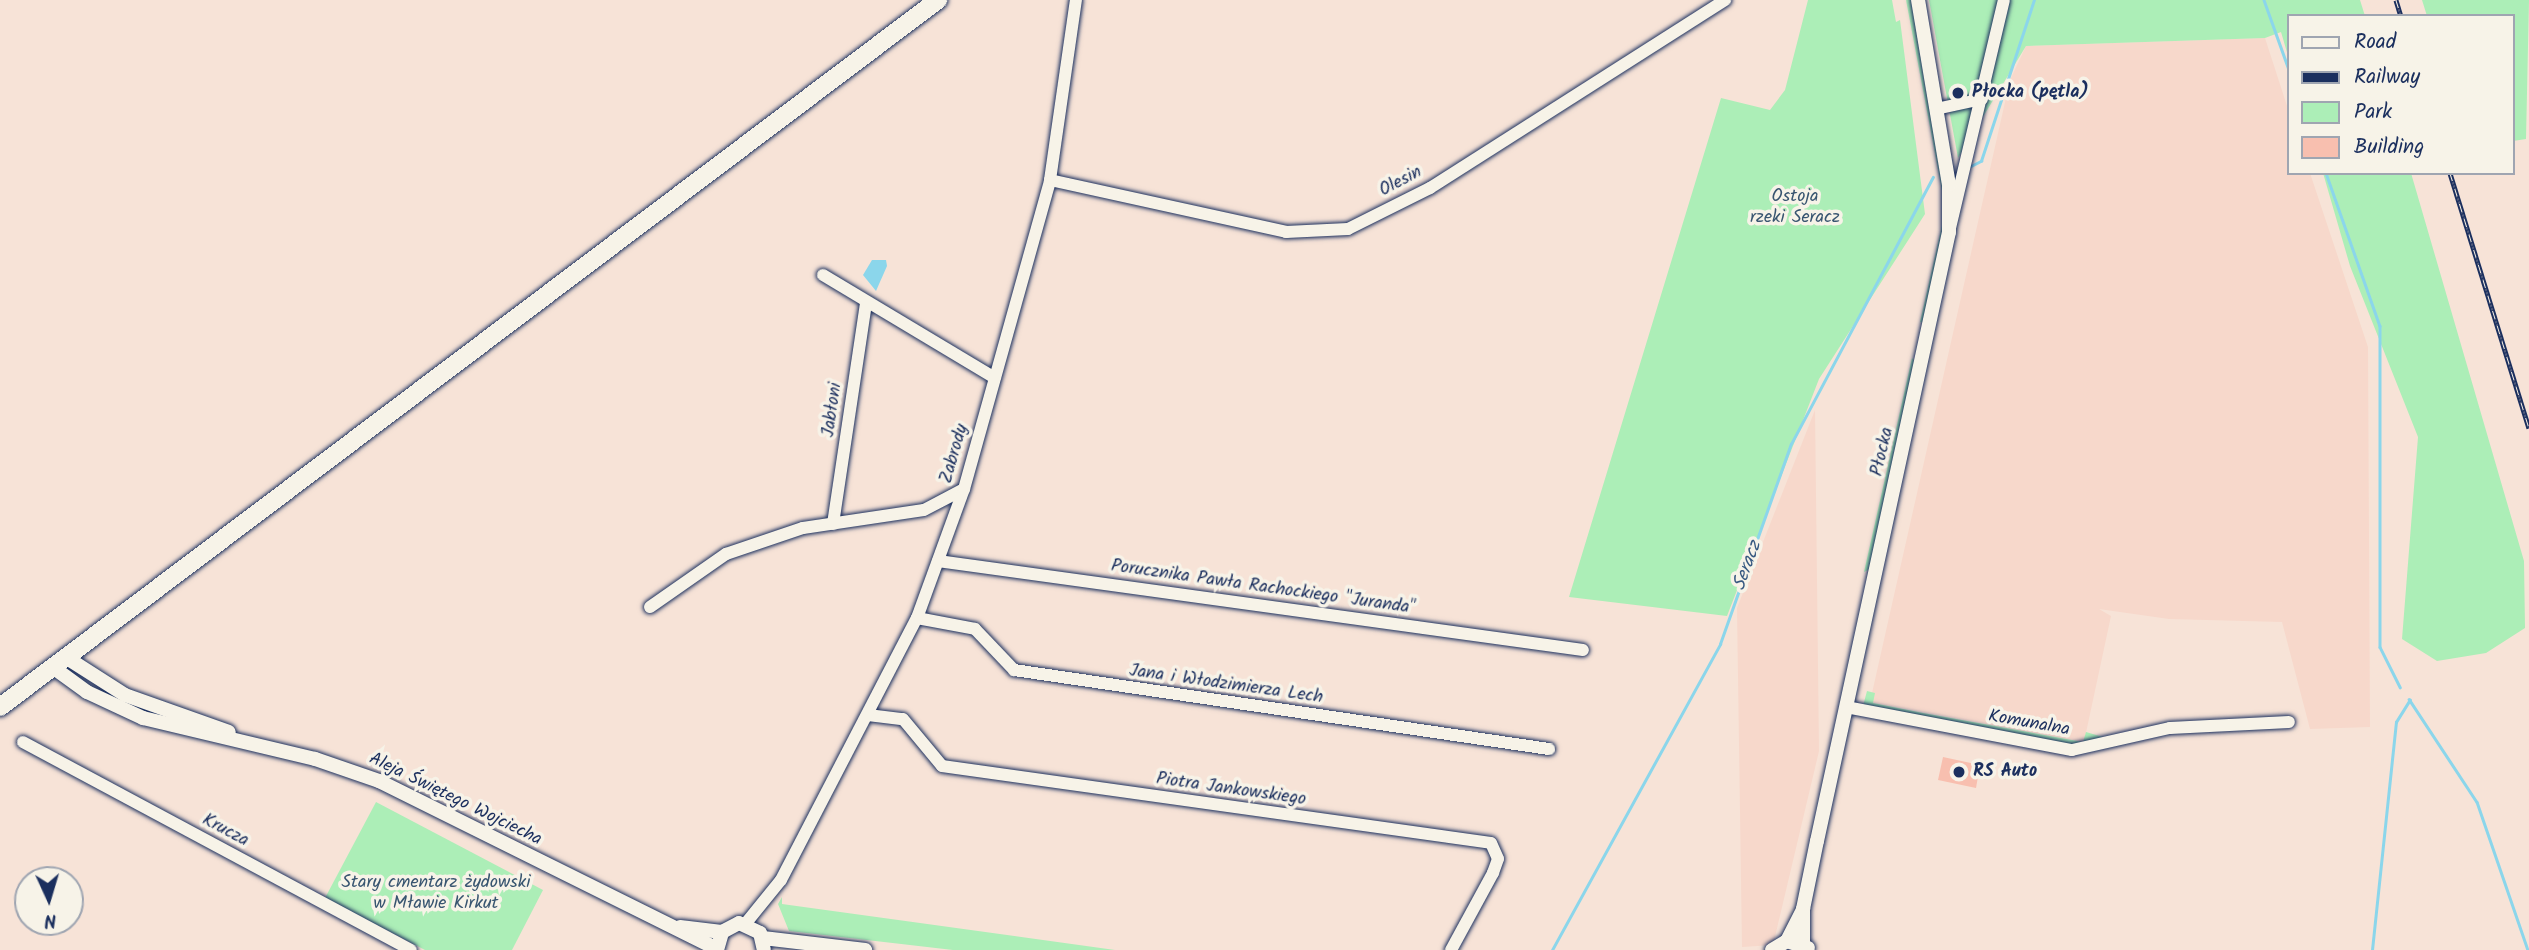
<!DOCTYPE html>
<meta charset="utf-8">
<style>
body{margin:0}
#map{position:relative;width:2529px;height:950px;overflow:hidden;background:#f7e3d7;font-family:Kalam,sans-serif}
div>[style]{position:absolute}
.built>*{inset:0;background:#f7d8cb}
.green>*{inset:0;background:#aceeb7}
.water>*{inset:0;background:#8bd6eb}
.stream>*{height:2.5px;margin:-1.25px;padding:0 1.25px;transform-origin:1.25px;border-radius:1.25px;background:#8bd6eb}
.building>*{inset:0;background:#f8bfaf}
.roads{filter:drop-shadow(0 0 2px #1b2f5e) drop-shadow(0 0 2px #1b2f5e)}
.minor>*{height:12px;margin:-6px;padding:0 6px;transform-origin:6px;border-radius:6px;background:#f7f3e8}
.tertiary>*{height:14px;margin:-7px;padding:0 7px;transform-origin:7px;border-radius:7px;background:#f7f3e8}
.secondary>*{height:18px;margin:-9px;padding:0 9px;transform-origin:9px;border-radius:9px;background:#f7f3e8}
.rail>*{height:5px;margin-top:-2.5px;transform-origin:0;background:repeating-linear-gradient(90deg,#f7f3e8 0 8px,#1b2f5e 0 16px);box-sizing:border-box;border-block:2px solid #1b2f5e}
.dots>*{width:19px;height:19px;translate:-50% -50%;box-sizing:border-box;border:4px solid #f7f3e8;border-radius:50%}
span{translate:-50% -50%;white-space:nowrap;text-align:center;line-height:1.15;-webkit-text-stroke:7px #f7f3e8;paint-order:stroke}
.poi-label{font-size:18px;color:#1b2f5e;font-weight:700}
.left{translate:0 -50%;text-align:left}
.street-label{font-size:18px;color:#1b2f5e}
.park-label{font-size:18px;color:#385570}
.water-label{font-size:19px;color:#375981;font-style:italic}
.legend{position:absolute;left:2287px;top:14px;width:228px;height:161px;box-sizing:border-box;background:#f7f3e8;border:2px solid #9fa5b1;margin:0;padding:9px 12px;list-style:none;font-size:21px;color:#1b2f5e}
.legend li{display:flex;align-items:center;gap:14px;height:35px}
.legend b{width:35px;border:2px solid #9fa5b1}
.north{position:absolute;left:14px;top:866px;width:70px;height:70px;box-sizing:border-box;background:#f7f3e8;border:2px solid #9fa5b1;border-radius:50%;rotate:176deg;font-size:19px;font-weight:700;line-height:28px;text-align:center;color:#1b2f5e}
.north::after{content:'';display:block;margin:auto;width:24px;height:32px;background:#1b2f5e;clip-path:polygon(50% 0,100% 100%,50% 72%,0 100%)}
</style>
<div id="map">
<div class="built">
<i style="clip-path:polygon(2265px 38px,2289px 112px,2289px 173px,2310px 173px,2368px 347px,2370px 727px,2310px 729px,2282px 622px,2169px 619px,2099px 609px,2111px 616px,2084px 742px,1870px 702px,2010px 80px,2026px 46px)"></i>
<i style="clip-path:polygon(1815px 410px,1819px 751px,1773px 945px,1742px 947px,1737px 608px)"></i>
</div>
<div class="green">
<i style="clip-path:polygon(1808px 0,1892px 0,1896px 22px,1900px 20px,1925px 214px,1819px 379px,1727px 616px,1569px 597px,1721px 98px,1770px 110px,1785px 90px)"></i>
<i style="clip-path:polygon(1906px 0,1911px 0,1943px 184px,1944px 219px,1925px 323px,1920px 322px,1943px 221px,1943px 196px)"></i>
<i style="clip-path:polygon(1929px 0,2360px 0,2365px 16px,2289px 16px,2289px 59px,2281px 32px,2265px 38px,2026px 46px,1958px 158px)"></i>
<i style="clip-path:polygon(2422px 0,2529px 0,2526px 139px,2513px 141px,2513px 16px,2427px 16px)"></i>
<i style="clip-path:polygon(2323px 173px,2411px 173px,2524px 561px,2525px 628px,2486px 653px,2437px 661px,2402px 639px,2418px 437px,2350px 266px)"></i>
<i style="clip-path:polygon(1912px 358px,1915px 362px,1870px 569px,1864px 572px)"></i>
<i style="clip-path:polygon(1867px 691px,1875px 693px,1873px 703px,1923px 713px,2083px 742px,2086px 732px,2103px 737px,2075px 746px,1863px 706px)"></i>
<i style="clip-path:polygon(376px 802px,543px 890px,512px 950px,425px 950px,325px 898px)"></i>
<i style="clip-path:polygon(782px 897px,782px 904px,1115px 950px,953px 950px,789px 931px,778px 904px)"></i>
</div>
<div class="water">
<i style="clip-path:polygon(872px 260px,886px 260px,887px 266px,876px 291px,863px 275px)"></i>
</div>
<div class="stream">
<i style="left:2264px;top:0;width:74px;rotate:70.3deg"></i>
<i style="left:1967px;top:168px;width:16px;rotate:-27deg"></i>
<i style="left:1981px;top:161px;width:169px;rotate:-71.8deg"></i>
<i style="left:2326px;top:173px;width:162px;rotate:70.6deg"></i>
<i style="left:2380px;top:326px;width:321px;rotate:90deg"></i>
<i style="left:2380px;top:647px;width:45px;rotate:63.4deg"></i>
<i style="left:2409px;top:699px;width:123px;rotate:56.6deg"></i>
<i style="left:2477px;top:802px;width:157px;rotate:71deg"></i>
<i style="left:1552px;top:950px;width:349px;rotate:-61.2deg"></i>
<i style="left:1720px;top:644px;width:212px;rotate:-70.5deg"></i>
<i style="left:1791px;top:444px;width:302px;rotate:-62deg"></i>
<i style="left:2372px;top:950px;width:229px;rotate:-84deg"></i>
<i style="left:2396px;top:722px;width:26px;rotate:-58deg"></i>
</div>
<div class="building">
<i style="clip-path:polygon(1943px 757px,1980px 765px,1976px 788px,1938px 780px)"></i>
</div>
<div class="roads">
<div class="minor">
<i style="left:1936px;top:109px;width:47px;rotate:-12.3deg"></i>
<i style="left:1050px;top:180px;width:242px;rotate:12.4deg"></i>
<i style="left:1286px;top:232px;width:62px;rotate:-2.8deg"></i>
<i style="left:1348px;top:229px;width:92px;rotate:-26.6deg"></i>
<i style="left:1430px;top:188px;width:350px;rotate:-32.5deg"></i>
<i style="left:1950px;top:228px;width:234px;rotate:-76.7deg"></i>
<i style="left:823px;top:275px;width:200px;rotate:30.9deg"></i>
<i style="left:833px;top:524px;width:224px;rotate:-81.5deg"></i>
<i style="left:938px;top:561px;width:651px;rotate:7.86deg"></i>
<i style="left:650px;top:607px;width:93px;rotate:-34.9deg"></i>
<i style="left:726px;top:554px;width:81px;rotate:-18.7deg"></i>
<i style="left:803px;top:528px;width:122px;rotate:-8.5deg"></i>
<i style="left:924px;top:510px;width:45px;rotate:-27.7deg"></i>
<i style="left:917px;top:618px;width:59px;rotate:10.7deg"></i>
<i style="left:975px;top:629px;width:57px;rotate:46.4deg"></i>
<i style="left:1014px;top:670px;width:541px;rotate:8.4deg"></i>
<i style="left:1846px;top:707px;width:230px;rotate:10.8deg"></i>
<i style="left:2072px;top:750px;width:100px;rotate:-12.7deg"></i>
<i style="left:2170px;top:728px;width:119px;rotate:-2.9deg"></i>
<i style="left:868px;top:715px;width:35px;rotate:7deg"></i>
<i style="left:903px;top:719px;width:61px;rotate:50.3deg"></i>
<i style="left:942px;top:766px;width:554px;rotate:7.98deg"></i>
<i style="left:1491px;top:843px;width:17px;rotate:66deg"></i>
<i style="left:1498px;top:859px;width:15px;rotate:110deg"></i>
<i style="left:1493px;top:873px;width:88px;rotate:118.6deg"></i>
<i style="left:23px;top:742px;width:440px;rotate:28.2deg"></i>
<i style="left:746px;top:923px;width:55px;rotate:-50.9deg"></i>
<i style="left:781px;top:880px;width:295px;rotate:-62.6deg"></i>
<i style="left:917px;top:618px;width:137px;rotate:-70deg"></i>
<i style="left:964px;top:489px;width:321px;rotate:-74.4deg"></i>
<i style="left:1050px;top:180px;width:182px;rotate:-81.8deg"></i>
</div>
<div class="tertiary">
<i style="left:67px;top:658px;width:69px;rotate:32.5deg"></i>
<i style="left:125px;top:695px;width:110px;rotate:19.6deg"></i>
<i style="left:54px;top:668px;width:41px;rotate:36deg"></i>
<i style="left:87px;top:692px;width:62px;rotate:24.9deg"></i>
<i style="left:143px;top:718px;width:177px;rotate:13.4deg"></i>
<i style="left:315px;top:759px;width:68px;rotate:19deg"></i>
<i style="left:379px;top:781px;width:377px;rotate:26.4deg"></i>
<i style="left:680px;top:927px;width:42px;rotate:6.8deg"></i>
<i style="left:763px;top:938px;width:103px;rotate:6.7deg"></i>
<i style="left:1787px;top:941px;width:36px;rotate:-63deg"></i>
<i style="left:1803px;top:944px;width:35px;rotate:-90deg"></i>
<i style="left:1803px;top:909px;width:69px;rotate:-78.4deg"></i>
<i style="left:1817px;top:841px;width:623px;rotate:-77.77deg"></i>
<i style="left:1949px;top:232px;width:47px;rotate:-90deg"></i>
<i style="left:1949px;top:185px;width:188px;rotate:-99.5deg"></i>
<i style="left:717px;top:950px;width:19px;rotate:-74deg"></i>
<i style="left:722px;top:932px;width:19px;rotate:-28deg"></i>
<i style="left:739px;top:923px;width:23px;rotate:25deg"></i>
<i style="left:760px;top:933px;width:17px;rotate:77deg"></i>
<i style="left:1772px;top:950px;width:17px;rotate:-31deg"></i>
<i style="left:1787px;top:941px;width:22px;rotate:18deg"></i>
</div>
<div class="secondary">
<i style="left:0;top:707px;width:1175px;rotate:-37.01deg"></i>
</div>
</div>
<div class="rail">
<i style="left:2396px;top:0;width:17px;rotate:73deg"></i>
<i style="left:2450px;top:173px;width:267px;rotate:72.8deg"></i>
</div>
<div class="dots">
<i style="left:1958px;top:93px;background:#1b2f5e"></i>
<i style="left:1959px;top:772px;background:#1b2f5e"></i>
</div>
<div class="poi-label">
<span class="left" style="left:1972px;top:93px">Płocka (pętla)</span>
<span class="left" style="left:1973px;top:772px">RS Auto</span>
</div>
<div class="street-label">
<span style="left:1401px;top:182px;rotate:-28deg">Olesin</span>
<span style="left:833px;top:410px;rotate:-82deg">Jabłoni</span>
<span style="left:1883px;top:452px;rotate:-77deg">Płocka</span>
<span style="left:955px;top:454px;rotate:-74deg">Zabrody</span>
<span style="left:1263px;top:588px;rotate:8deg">Porucznika Pawła Rachockiego "Juranda"</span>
<span style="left:1226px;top:685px;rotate:8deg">Jana i Włodzimierza Lech</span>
<span style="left:2029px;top:724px;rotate:10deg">Komunalna</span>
<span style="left:1231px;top:790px;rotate:8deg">Piotra Jankowskiego</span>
<span style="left:455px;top:800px;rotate:26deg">Aleja Świętego Wojciecha</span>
<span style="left:225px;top:831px;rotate:28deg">Krucza</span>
</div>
<div class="park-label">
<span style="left:1795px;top:208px">Ostoja<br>rzeki Seracz</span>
<span style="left:436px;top:894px">Stary cmentarz żydowski<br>w Mławie Kirkut</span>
</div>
<div class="water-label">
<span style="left:1748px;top:566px;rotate:-70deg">Seracz</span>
</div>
<ul class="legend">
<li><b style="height:9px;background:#f7f3e8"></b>Road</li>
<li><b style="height:9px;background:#1b2f5e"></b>Railway</li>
<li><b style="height:19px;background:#aceeb7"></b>Park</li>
<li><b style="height:19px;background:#f8bfaf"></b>Building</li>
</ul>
<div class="north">N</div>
</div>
